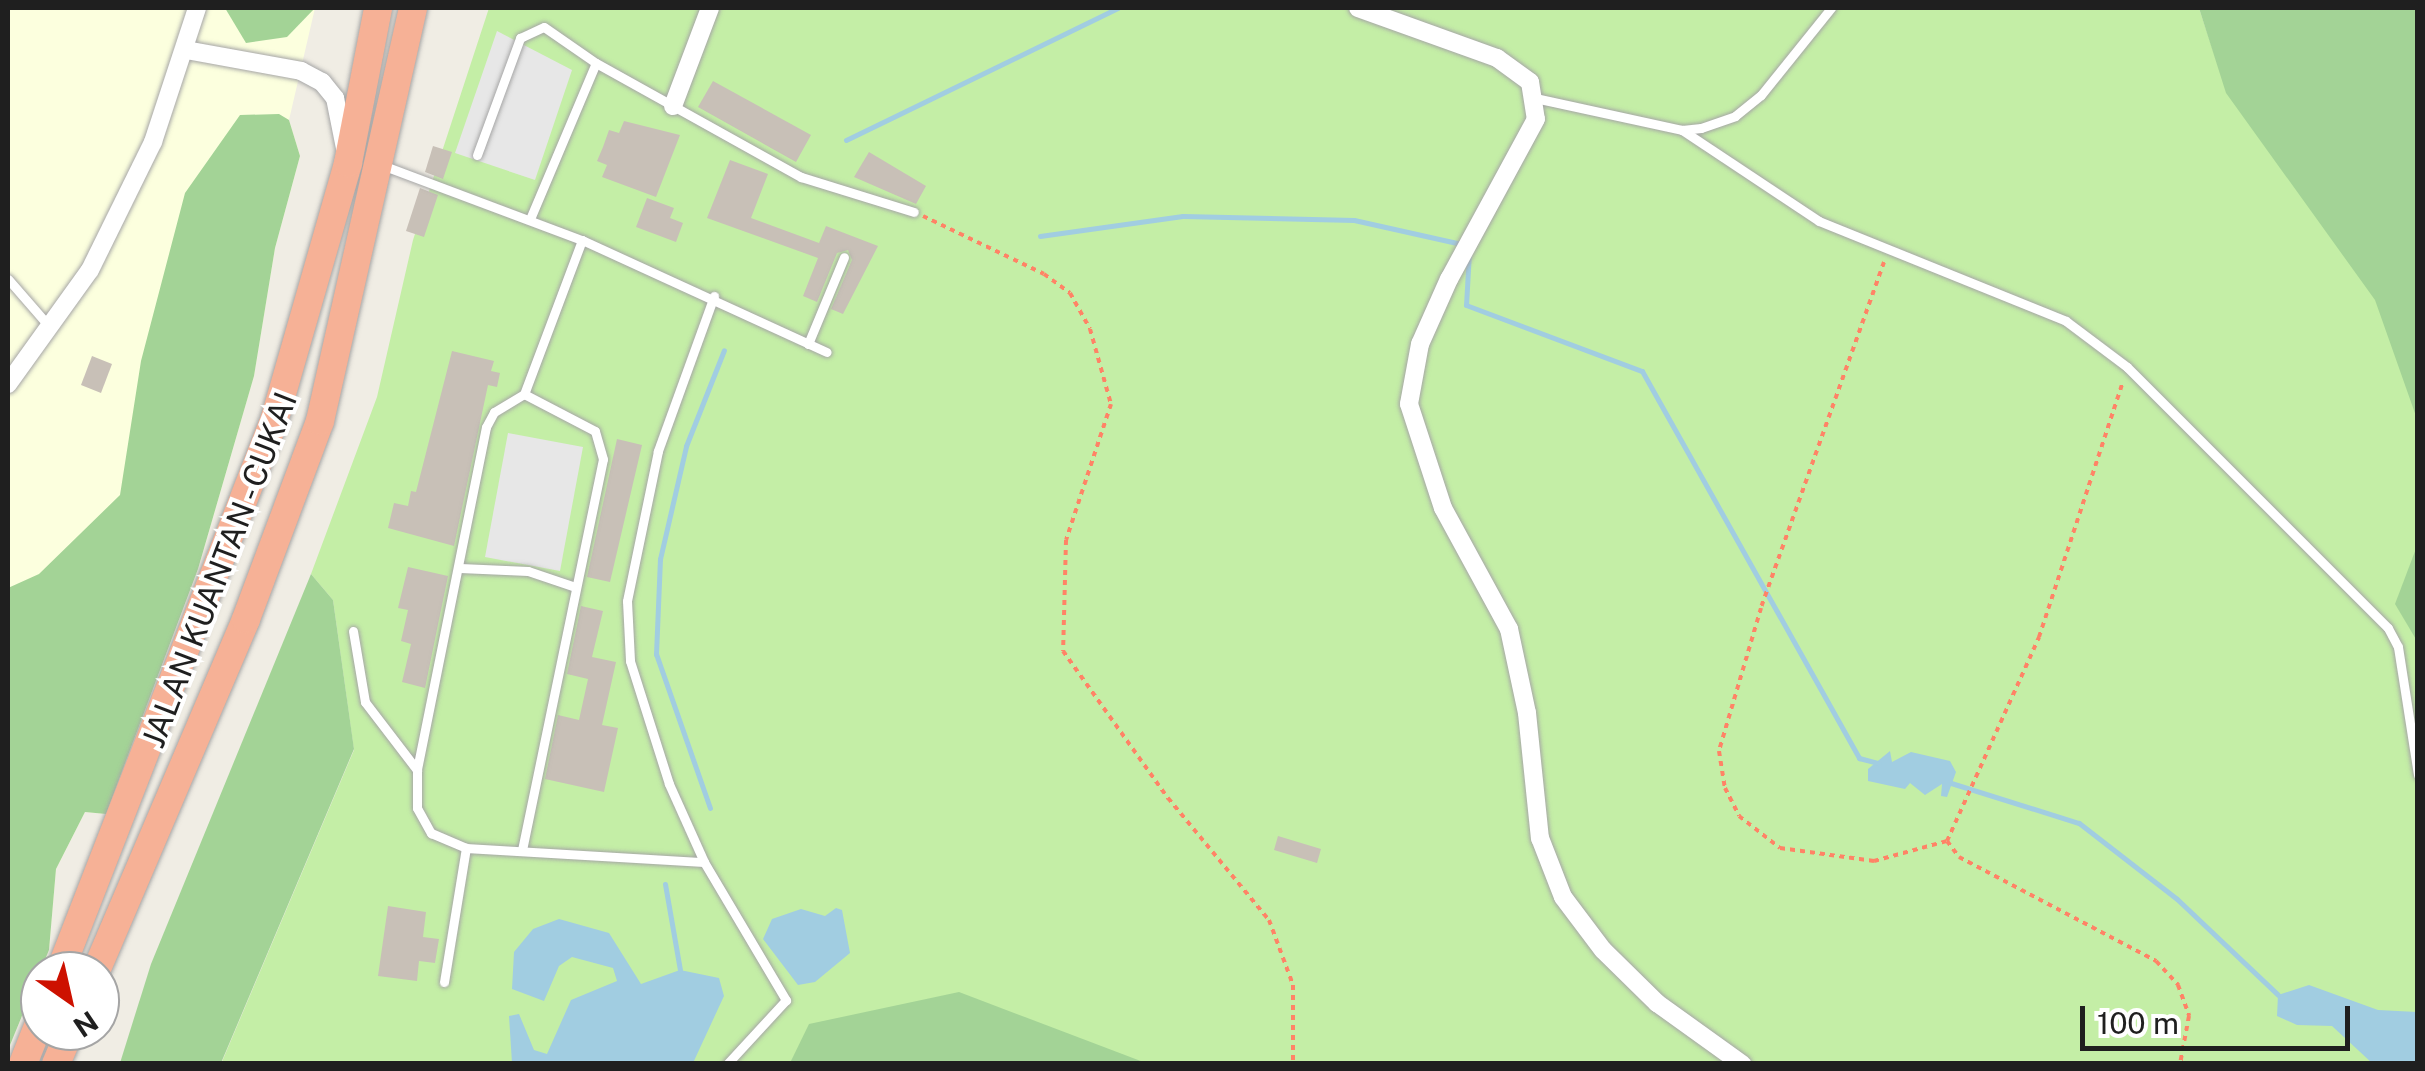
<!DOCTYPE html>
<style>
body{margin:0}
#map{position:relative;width:2425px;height:1071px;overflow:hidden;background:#f0ede4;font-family:"Public Sans",sans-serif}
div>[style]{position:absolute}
.education>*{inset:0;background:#fcffde}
.grass>*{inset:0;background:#c4eea6}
.forest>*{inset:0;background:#a3d396}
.parking>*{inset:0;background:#e7e7e7}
.water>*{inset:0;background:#a1cde1}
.stream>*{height:5px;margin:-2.5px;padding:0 2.5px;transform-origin:2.5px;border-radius:2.5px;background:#a1cde1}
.building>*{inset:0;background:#c8c0b7}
.path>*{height:4px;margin-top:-2px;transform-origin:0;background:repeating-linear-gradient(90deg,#ff8366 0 5px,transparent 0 10px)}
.roads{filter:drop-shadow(0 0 2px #a6a6a6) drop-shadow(0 0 2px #a6a6a6)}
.service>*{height:9px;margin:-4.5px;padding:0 4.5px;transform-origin:4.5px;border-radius:4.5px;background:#fff}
.minor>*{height:18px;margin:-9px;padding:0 9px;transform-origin:9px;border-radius:9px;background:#fff}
.trunk>*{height:28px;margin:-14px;padding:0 14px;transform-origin:14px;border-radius:14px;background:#f6b196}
span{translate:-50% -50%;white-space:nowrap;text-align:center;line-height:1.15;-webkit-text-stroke:8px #fff;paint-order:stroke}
.street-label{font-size:32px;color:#1f1f1f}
.frame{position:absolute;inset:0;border:10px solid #1f1f1f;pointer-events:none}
.north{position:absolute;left:20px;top:951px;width:100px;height:100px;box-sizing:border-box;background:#fff;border:2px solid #a5a5a5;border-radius:50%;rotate:146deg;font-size:28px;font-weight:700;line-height:40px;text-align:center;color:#1f1f1f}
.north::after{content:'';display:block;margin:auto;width:35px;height:45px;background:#cd1100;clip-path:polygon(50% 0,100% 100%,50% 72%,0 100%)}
.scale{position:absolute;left:2080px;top:1006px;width:270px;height:45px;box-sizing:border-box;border:5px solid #1f1f1f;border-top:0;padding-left:12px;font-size:30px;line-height:35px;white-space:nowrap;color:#1f1f1f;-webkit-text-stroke:8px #fff;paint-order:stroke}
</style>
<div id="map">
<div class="education">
<i style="clip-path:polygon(8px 8px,315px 8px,289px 120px,300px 156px,275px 248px,254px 376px,198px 569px,106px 814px,85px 812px,56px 869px,49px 950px,8px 1050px)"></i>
</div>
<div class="grass">
<i style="clip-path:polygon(489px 8px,2199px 8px,2227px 93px,2417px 292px,2417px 1063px,221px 1064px,354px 750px,333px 600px,311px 574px,377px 397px,413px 240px)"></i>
</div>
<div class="forest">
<i style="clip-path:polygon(225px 8px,315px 8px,287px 37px,246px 43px)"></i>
<i style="clip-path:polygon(2199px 8px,2417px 8px,2417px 419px,2375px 300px,2226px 93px)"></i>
<i style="clip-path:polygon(279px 114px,289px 120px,300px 156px,275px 248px,254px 376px,198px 569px,106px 814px,85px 812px,56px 869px,49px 950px,8px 1050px,8px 588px,39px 574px,120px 495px,141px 361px,185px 193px,240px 115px)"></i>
<i style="clip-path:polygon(2417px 546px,2417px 641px,2395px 604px)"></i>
<i style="clip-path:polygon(311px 574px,333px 600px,354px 749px,221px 1063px,120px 1063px,151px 964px)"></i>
<i style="clip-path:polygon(959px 992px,1146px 1063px,790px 1063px,809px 1024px)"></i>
</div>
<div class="parking">
<i style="clip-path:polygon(497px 31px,572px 70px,535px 180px,455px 153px)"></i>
<i style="clip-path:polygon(508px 433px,583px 447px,560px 571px,485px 557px)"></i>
</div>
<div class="water">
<i style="clip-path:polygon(1890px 751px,1892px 762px,1911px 752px,1950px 761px,1956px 772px,1947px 797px,1941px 796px,1942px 784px,1925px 795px,1910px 783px,1905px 789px,1868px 781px,1868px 769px)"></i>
<i style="clip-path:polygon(836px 908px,842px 910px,850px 953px,815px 982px,798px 985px,763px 939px,772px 919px,801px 909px,825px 916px)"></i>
<i style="clip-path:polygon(559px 919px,609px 933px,641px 984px,680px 970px,719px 978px,724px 996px,693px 1063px,512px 1063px,509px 1016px,519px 1014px,534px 1050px,547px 1054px,571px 1000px,617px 981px,613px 968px,572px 957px,559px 966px,544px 1001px,512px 989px,514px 952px,533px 929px)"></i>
<i style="clip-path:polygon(2309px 985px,2378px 1010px,2417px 1012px,2417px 1063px,2372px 1063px,2332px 1026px,2297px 1025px,2277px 1016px,2278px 995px)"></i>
</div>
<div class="stream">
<i style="left:846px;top:140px;width:302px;rotate:-25.9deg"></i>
<i style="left:1040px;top:236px;width:144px;rotate:-8deg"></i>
<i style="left:1183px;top:216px;width:171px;rotate:1.3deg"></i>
<i style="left:1354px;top:220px;width:110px;rotate:12.6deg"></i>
<i style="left:1469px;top:252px;width:53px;rotate:93.2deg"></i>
<i style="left:1466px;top:305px;width:188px;rotate:20.6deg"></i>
<i style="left:1642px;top:371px;width:444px;rotate:60.7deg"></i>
<i style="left:1859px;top:758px;width:20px;rotate:15deg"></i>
<i style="left:1951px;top:783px;width:134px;rotate:17.4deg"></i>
<i style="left:2079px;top:823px;width:124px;rotate:37.8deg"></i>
<i style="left:2177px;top:899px;width:139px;rotate:43.5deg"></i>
<i style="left:710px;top:808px;width:163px;rotate:-109.3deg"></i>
<i style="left:656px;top:654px;width:95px;rotate:-87.6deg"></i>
<i style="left:660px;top:559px;width:116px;rotate:-77deg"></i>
<i style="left:686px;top:446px;width:103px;rotate:-68.4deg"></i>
<i style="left:665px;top:884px;width:87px;rotate:80.1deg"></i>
</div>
<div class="building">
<i style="clip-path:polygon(713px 81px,811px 135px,796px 162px,698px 107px)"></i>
<i style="clip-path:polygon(624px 121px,680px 135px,656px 197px,602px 177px,607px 165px,597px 161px,603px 147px,609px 130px,619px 133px)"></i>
<i style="clip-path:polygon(433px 146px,452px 152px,443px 179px,425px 172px)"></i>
<i style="clip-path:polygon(869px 152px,926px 186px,916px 204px,854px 177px)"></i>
<i style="clip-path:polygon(730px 160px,768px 174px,751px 218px,819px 243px,826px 226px,878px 246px,843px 314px,831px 309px,852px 260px,848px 250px,837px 253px,817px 302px,803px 296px,818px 258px,707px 218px)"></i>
<i style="clip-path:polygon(420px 188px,438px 195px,424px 237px,406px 231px)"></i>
<i style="clip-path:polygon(647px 198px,674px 208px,670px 218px,683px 223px,676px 242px,636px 227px)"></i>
<i style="clip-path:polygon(452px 351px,494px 361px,491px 371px,500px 373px,497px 387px,488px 385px,454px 546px,388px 528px,394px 503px,408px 506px,411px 491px,416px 492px)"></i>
<i style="clip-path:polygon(92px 356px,112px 364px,101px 393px,81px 385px)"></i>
<i style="clip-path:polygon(617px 439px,642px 445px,610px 582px,587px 577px)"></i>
<i style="clip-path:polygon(408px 567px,448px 576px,425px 688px,402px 682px,411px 644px,401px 641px,408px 610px,398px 608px)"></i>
<i style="clip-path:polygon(581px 606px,603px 611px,592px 657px,616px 662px,602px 725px,618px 728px,604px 792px,545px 779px,558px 715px,579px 720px,588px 679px,567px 674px)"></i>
<i style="clip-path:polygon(1278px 836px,1321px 849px,1317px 863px,1274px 850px)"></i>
<i style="clip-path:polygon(388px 906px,426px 912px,423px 937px,439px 939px,435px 963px,419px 961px,417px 981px,378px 976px)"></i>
</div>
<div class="path">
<i style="left:923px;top:216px;width:134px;rotate:25.6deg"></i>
<i style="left:1044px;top:274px;width:32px;rotate:36deg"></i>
<i style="left:1070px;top:293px;width:41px;rotate:60.9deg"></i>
<i style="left:1090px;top:329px;width:78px;rotate:74.4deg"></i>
<i style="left:1111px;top:404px;width:143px;rotate:108.3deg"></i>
<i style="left:1066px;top:540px;width:111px;rotate:91.5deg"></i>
<i style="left:1063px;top:651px;width:181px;rotate:54.5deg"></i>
<i style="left:1168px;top:798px;width:158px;rotate:50.4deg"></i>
<i style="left:1269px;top:920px;width:69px;rotate:69.7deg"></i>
<i style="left:1293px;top:985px;width:79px;rotate:90deg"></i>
<i style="left:1884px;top:262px;width:367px;rotate:109.6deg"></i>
<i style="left:1761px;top:608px;width:149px;rotate:106.4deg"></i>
<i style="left:1719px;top:751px;width:37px;rotate:81deg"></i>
<i style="left:1725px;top:788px;width:31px;rotate:63deg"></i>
<i style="left:1739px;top:816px;width:52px;rotate:38deg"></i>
<i style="left:1780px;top:848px;width:95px;rotate:7.9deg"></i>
<i style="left:1874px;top:861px;width:76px;rotate:-15.3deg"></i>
<i style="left:1947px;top:841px;width:224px;rotate:-65.7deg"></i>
<i style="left:2039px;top:637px;width:269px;rotate:-71.8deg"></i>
<i style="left:1947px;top:841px;width:20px;rotate:53deg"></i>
<i style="left:1959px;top:857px;width:223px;rotate:27.8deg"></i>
<i style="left:2156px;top:961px;width:33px;rotate:47deg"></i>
<i style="left:2178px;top:985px;width:33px;rotate:70deg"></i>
<i style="left:2189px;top:1016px;width:49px;rotate:100.6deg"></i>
</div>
<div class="roads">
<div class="service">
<i style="left:1535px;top:98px;width:150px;rotate:12.3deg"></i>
<i style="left:1682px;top:130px;width:19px;rotate:-6deg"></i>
<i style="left:1701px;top:128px;width:36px;rotate:-19deg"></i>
<i style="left:1735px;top:116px;width:33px;rotate:-39deg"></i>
<i style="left:1761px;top:95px;width:112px;rotate:-51.2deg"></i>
<i style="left:1682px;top:130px;width:164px;rotate:33.6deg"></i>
<i style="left:1819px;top:221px;width:266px;rotate:22deg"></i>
<i style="left:2066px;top:321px;width:76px;rotate:37deg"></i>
<i style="left:2127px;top:367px;width:369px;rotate:45deg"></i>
<i style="left:2388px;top:628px;width:21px;rotate:62deg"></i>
<i style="left:2398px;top:647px;width:129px;rotate:81.1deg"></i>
<i style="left:477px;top:155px;width:125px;rotate:-69.8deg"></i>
<i style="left:520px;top:38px;width:26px;rotate:-25deg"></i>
<i style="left:544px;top:27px;width:63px;rotate:34.7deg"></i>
<i style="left:596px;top:63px;width:235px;rotate:29.1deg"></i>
<i style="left:801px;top:177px;width:118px;rotate:17.2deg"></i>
<i style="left:382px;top:165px;width:214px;rotate:20.6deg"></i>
<i style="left:582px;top:240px;width:269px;rotate:24.6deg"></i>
<i style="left:530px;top:219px;width:169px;rotate:-67.1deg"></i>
<i style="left:582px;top:240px;width:165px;rotate:110.6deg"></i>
<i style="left:524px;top:394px;width:35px;rotate:149deg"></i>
<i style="left:494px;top:412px;width:17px;rotate:118deg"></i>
<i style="left:486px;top:427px;width:350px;rotate:101.4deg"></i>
<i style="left:417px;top:770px;width:38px;rotate:90deg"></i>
<i style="left:417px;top:808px;width:29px;rotate:61deg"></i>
<i style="left:431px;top:833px;width:38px;rotate:23deg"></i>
<i style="left:466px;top:848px;width:238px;rotate:3.4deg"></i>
<i style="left:8px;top:279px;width:61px;rotate:49deg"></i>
<i style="left:714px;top:296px;width:165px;rotate:109.9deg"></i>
<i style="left:658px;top:451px;width:153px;rotate:101.7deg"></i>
<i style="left:627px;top:601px;width:60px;rotate:87.1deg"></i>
<i style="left:630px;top:661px;width:129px;rotate:72.4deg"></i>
<i style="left:669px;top:784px;width:85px;rotate:65.8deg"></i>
<i style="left:704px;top:862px;width:161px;rotate:59.3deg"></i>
<i style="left:786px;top:1000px;width:87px;rotate:132.7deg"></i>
<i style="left:808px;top:344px;width:94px;rotate:-67.5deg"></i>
<i style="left:460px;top:568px;width:68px;rotate:2.5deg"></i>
<i style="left:528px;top:571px;width:50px;rotate:18.8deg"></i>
<i style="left:353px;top:631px;width:72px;rotate:80.4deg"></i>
<i style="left:365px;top:702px;width:86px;rotate:52.6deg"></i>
<i style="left:522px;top:850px;width:399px;rotate:-78.3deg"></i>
<i style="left:603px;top:459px;width:29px;rotate:-106deg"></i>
<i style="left:595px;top:431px;width:80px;rotate:-152.5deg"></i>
<i style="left:444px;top:982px;width:136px;rotate:-80.7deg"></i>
</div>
<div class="minor">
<i style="left:1358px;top:8px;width:148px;rotate:19.8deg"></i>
<i style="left:1497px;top:58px;width:41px;rotate:36deg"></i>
<i style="left:1530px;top:82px;width:37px;rotate:81deg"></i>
<i style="left:1536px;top:119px;width:182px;rotate:118.5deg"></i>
<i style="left:1449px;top:279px;width:71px;rotate:114deg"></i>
<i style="left:1420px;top:344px;width:61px;rotate:100.4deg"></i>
<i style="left:1409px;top:404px;width:109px;rotate:71.9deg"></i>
<i style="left:1443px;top:508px;width:138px;rotate:61.4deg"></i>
<i style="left:1509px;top:629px;width:86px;rotate:77.9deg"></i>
<i style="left:1527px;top:713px;width:126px;rotate:84.1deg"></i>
<i style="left:1540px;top:838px;width:63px;rotate:68.7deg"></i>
<i style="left:1563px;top:897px;width:66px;rotate:53deg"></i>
<i style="left:1603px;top:950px;width:76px;rotate:44.5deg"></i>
<i style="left:1657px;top:1003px;width:105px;rotate:35.7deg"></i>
<i style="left:186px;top:50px;width:117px;rotate:10.3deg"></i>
<i style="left:301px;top:71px;width:24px;rotate:28deg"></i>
<i style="left:322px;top:82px;width:21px;rotate:51deg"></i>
<i style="left:335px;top:98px;width:51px;rotate:78.7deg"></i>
<i style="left:673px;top:106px;width:105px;rotate:-69.3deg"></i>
<i style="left:8px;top:384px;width:140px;rotate:-54.3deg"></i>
<i style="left:90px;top:270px;width:143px;rotate:-63.8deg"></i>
<i style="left:153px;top:142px;width:141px;rotate:-71.8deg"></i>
</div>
<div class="trunk">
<i style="left:60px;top:971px;width:593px;rotate:-68.75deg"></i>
<i style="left:275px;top:418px;width:265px;rotate:-74deg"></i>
<i style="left:348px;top:163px;width:158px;rotate:-79deg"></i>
<i style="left:96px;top:971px;width:383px;rotate:-66.9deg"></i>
<i style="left:246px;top:619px;width:211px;rotate:-69.5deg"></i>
<i style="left:320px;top:421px;width:423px;rotate:-77.3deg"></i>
<i style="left:23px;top:1064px;width:46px;rotate:-68.4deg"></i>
<i style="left:56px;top:1064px;width:36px;rotate:-67deg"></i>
</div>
</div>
<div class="street-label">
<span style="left:220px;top:570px;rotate:-69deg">JALAN KUANTAN - CUKAI</span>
</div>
<div class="frame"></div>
<div class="north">N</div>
<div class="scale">100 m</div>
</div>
